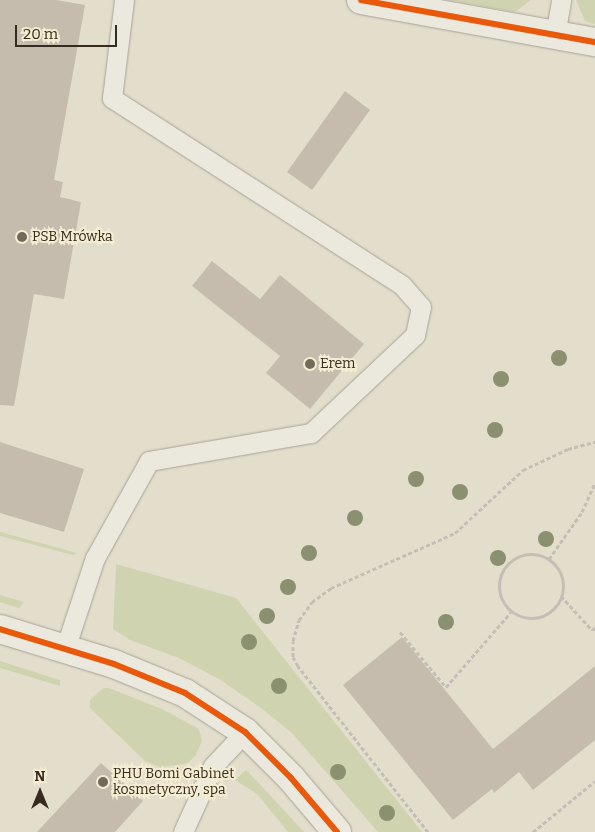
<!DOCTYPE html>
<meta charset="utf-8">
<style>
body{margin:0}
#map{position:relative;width:595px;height:832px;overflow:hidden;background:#e3decc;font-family:Bitter,serif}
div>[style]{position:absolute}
.green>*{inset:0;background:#d0d3af}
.building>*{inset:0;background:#c6bcad}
.path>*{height:3px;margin-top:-1.5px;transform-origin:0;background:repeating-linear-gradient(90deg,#c4bfb4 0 4px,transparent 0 6.5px)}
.path>.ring{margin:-1.5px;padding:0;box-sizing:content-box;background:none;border:3px solid #c4bfb4;border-radius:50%}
.roads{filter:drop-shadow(0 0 1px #a8a295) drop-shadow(0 0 1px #a8a295)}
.lane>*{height:19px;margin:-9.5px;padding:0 9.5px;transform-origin:9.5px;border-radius:9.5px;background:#ebe8dd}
.street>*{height:28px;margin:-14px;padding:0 14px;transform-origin:14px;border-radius:14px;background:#ebe8dd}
.secondary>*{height:28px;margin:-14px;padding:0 14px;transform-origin:14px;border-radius:14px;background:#ebe8dd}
.cycleway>*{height:6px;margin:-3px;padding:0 3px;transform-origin:3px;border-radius:3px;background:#e8590c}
.trees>*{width:16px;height:16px;margin:-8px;border-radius:50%;background:#8b9170}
.dots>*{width:14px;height:14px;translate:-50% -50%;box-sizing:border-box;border:2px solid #f4edd2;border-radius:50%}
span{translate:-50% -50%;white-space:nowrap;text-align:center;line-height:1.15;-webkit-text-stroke:4px #f4edd2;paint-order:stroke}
.poi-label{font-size:14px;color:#362b1e}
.left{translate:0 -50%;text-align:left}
.north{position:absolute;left:15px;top:767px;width:50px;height:50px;-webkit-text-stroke:4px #f4edd2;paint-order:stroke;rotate:0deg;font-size:14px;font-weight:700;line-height:20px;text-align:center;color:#362b1e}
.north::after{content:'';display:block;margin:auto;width:18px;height:22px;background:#362b1e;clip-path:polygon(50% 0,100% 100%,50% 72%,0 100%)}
.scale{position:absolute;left:15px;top:25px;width:102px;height:22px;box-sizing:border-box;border:2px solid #362b1e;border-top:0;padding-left:6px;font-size:15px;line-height:18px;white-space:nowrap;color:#362b1e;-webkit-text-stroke:4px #f4edd2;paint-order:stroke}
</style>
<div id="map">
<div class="green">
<i style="clip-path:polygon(448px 0,531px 0,515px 12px)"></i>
<i style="clip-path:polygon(576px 0,595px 0,595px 24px,585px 21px)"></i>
<i style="clip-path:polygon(0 532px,77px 553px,73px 555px,0 536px)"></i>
<i style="clip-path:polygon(116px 564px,236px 598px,422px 832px,378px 832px,292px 733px,261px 708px,219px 679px,179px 658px,130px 640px,113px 629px)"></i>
<i style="clip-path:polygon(0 595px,24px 602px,19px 608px,0 602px)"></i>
<i style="clip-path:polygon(0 661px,60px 680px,60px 686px,0 668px)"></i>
<i style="clip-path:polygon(103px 688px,109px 688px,162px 709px,199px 729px,202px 741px,196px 755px,188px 763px,178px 765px,160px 767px,145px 761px,90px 708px,90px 700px)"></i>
<i style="clip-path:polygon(246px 770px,256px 780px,304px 832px,288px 832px,257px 794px,235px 780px)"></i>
</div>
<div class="building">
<i style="clip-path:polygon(0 0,56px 0,85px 5px,54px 180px,63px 182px,60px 197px,81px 202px,64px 299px,34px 294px,14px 406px,0 405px)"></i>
<i style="clip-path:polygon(345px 91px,370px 110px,312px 190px,287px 172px)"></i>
<i style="clip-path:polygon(212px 261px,260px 299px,280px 275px,364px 344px,310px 409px,266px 373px,280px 356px,192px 286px)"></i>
<i style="clip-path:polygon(0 442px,84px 469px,64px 532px,0 513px)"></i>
<i style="clip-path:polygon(402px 637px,493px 749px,595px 666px,595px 740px,533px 790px,519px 772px,494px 793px,492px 789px,453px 820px,343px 685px)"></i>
<i style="clip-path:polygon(101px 763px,143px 801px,115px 832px,37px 832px)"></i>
</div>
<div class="path">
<i class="ring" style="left:499px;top:554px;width:61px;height:61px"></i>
<i style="left:549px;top:559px;width:57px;rotate:-54.9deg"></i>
<i style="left:582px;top:512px;width:32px;rotate:-66deg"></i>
<i style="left:561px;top:596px;width:46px;rotate:47.6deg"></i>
<i style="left:592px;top:630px;width:4px;rotate:-34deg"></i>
<i style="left:400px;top:632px;width:72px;rotate:50.1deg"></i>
<i style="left:446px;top:687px;width:99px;rotate:-49.1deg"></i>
<i style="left:428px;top:832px;width:211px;rotate:-128.1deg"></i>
<i style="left:298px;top:666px;width:10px;rotate:-119deg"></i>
<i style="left:293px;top:657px;width:16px;rotate:-90deg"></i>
<i style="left:293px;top:641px;width:22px;rotate:-74deg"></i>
<i style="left:299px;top:620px;width:22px;rotate:-54deg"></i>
<i style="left:312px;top:602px;width:24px;rotate:-36deg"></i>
<i style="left:331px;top:588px;width:136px;rotate:-23.9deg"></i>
<i style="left:455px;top:533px;width:93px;rotate:-42.8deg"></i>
<i style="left:523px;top:470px;width:50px;rotate:-25deg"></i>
<i style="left:568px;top:449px;width:28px;rotate:-15deg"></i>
<i style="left:533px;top:832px;width:80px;rotate:-39.4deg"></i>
</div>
<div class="roads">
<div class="lane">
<i style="left:555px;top:35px;width:36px;rotate:-80deg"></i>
<i style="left:65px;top:649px;width:96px;rotate:-71.8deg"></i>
<i style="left:95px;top:558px;width:111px;rotate:-60.9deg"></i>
<i style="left:149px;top:461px;width:164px;rotate:-9.8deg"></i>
<i style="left:311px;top:433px;width:143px;rotate:-43.3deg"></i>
<i style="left:415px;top:335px;width:29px;rotate:-78deg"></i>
<i style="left:421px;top:307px;width:29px;rotate:-131deg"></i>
<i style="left:402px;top:285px;width:345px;rotate:-147.2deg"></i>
<i style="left:112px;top:98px;width:99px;rotate:-83deg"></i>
<i style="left:183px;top:832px;width:72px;rotate:-65.6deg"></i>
<i style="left:213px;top:766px;width:47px;rotate:-46.7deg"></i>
</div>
<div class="street">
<i style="left:361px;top:0;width:238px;rotate:10.2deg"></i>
</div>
<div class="secondary">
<i style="left:0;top:629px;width:119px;rotate:17.1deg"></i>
<i style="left:114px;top:664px;width:77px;rotate:22.2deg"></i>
<i style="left:185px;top:693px;width:72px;rotate:33deg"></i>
<i style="left:245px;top:732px;width:65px;rotate:45deg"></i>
<i style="left:291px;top:778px;width:71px;rotate:49.6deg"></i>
</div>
</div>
<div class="cycleway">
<i style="left:361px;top:0;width:238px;rotate:10.2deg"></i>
<i style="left:0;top:629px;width:119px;rotate:17.1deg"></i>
<i style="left:114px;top:664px;width:77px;rotate:22.2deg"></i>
<i style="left:185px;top:693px;width:72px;rotate:33deg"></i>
<i style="left:245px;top:732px;width:65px;rotate:45deg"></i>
<i style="left:291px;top:778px;width:71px;rotate:49.6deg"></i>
</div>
<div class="trees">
<i style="left:559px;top:358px"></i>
<i style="left:501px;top:379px"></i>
<i style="left:495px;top:430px"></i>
<i style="left:416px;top:479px"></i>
<i style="left:460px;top:492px"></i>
<i style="left:355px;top:518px"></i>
<i style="left:546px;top:539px"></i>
<i style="left:309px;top:553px"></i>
<i style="left:498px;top:558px"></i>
<i style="left:288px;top:587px"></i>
<i style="left:267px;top:616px"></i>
<i style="left:446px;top:622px"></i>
<i style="left:249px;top:642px"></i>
<i style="left:279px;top:686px"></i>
<i style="left:338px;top:772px"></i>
<i style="left:387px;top:813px"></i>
</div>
<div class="dots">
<i style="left:22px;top:237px;background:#736a5b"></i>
<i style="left:310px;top:364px;background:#736a5b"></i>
<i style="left:103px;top:782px;background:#736a5b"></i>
</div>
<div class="poi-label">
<span class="left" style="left:32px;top:237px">PSB Mrówka</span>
<span class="left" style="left:320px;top:364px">Erem</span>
<span class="left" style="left:113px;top:782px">PHU Bomi Gabinet<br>kosmetyczny, spa</span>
</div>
<div class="north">N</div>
<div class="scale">20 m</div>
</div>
